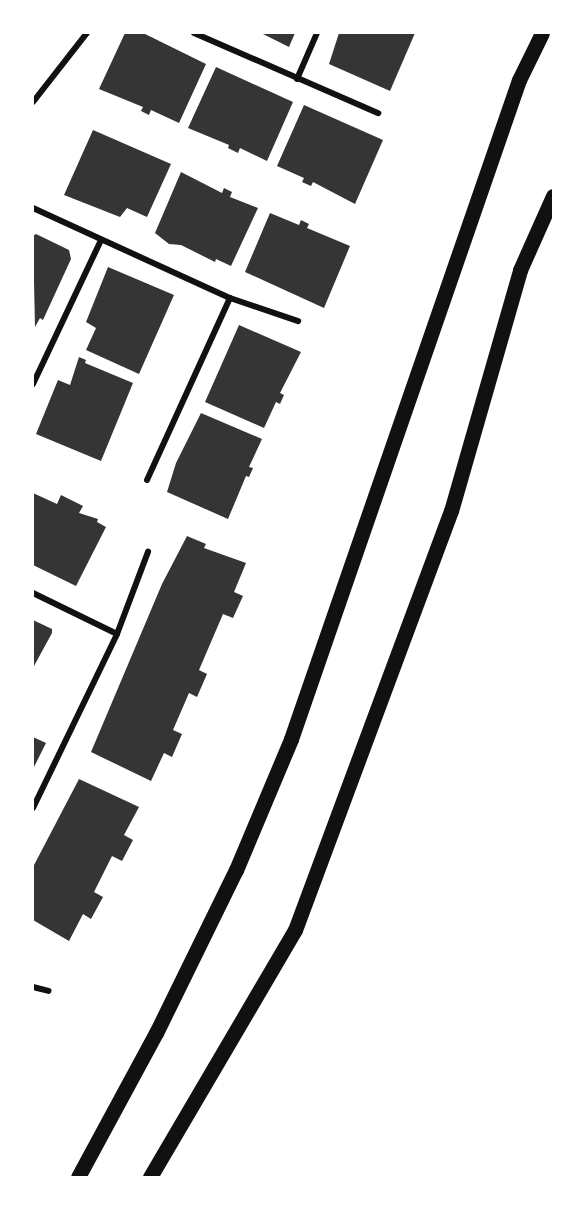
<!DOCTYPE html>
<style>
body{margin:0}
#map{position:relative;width:586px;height:1210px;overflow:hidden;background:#fff;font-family:"Exo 2",sans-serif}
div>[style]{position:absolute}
.building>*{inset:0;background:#353535}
.minor>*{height:6px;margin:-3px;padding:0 3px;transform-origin:3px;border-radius:3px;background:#111}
.primary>*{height:15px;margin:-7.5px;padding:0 7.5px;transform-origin:7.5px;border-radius:7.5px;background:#111}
span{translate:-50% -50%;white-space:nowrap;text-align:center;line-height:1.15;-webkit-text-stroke:6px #fff;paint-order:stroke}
.frame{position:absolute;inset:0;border:34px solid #fff;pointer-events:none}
</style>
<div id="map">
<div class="building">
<i style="clip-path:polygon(125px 33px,143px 33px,206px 64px,179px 123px,151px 110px,149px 115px,141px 111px,143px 107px,99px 89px)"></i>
<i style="clip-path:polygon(261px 33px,295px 33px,289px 47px)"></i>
<i style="clip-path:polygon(339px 33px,415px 33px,390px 91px,329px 64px)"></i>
<i style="clip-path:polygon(216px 67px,293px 102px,267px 161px,240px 148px,238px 153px,228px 148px,229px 145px,188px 128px)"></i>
<i style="clip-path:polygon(304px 105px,383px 140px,355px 204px,313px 182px,311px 186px,302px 182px,304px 178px,277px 166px)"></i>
<i style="clip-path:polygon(93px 130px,171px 164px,147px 217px,127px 208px,120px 217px,64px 195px)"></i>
<i style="clip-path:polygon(181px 172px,222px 193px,224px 188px,232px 192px,230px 197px,258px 208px,231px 266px,216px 259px,215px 262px,181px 245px,169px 244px,155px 233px)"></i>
<i style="clip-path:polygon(270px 213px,299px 225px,301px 220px,309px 224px,307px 228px,350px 246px,324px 308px,245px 272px)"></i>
<i style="clip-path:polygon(36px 234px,69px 250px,71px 259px,43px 320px,40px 318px,35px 327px,33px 236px)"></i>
<i style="clip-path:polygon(108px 267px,174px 295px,139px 374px,86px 350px,96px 328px,86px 322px)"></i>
<i style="clip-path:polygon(239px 325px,301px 352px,280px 393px,284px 395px,280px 404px,276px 402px,264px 428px,205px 402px)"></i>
<i style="clip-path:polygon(79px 357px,86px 360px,85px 363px,133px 383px,101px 461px,36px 434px,58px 380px,70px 385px)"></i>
<i style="clip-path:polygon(201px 413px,262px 439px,249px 467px,253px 468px,249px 477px,246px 476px,228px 519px,167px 492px,176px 463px)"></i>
<i style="clip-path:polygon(33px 493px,57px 504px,61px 495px,83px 506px,79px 513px,98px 519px,97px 522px,106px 527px,76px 586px,33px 565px)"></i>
<i style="clip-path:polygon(187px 536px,206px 544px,204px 548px,246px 563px,234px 592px,243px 596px,233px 618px,223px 614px,199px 670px,207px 674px,197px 697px,189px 693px,173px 730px,182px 734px,172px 757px,164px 753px,151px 781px,91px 752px,162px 584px)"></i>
<i style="clip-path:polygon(33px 620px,52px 629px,52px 633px,34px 666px,33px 675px)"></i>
<i style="clip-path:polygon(33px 737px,46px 743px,33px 769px)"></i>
<i style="clip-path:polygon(79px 779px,139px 807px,124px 835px,133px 840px,122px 861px,112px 856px,94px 892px,103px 897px,91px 919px,83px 914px,69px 941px,33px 920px,33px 867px)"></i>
</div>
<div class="minor">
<i style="left:194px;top:33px;width:201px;rotate:23.5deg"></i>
<i style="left:297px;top:79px;width:50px;rotate:-66.5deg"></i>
<i style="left:33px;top:102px;width:88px;rotate:-52deg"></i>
<i style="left:33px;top:208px;width:217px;rotate:24.6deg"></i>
<i style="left:230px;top:298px;width:72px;rotate:18.7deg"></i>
<i style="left:33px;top:384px;width:159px;rotate:-64.7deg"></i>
<i style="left:147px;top:480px;width:200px;rotate:-65.5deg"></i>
<i style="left:33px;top:593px;width:93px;rotate:26deg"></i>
<i style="left:33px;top:808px;width:193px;rotate:-64.2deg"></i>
<i style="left:117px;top:634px;width:88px;rotate:-69.3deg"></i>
<i style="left:33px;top:987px;width:16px;rotate:14deg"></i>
</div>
<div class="primary">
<i style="left:78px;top:1177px;width:164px;rotate:-61.6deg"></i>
<i style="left:156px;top:1033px;width:182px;rotate:-63.9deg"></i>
<i style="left:236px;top:870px;width:142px;rotate:-67.2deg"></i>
<i style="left:291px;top:739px;width:697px;rotate:-70.92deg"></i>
<i style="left:519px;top:80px;width:52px;rotate:-63.9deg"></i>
<i style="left:150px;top:1177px;width:286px;rotate:-59.6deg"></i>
<i style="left:295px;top:930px;width:447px;rotate:-69.6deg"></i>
<i style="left:451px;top:511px;width:251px;rotate:-74deg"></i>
<i style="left:520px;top:270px;width:81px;rotate:-66deg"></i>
</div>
<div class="frame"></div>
</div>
